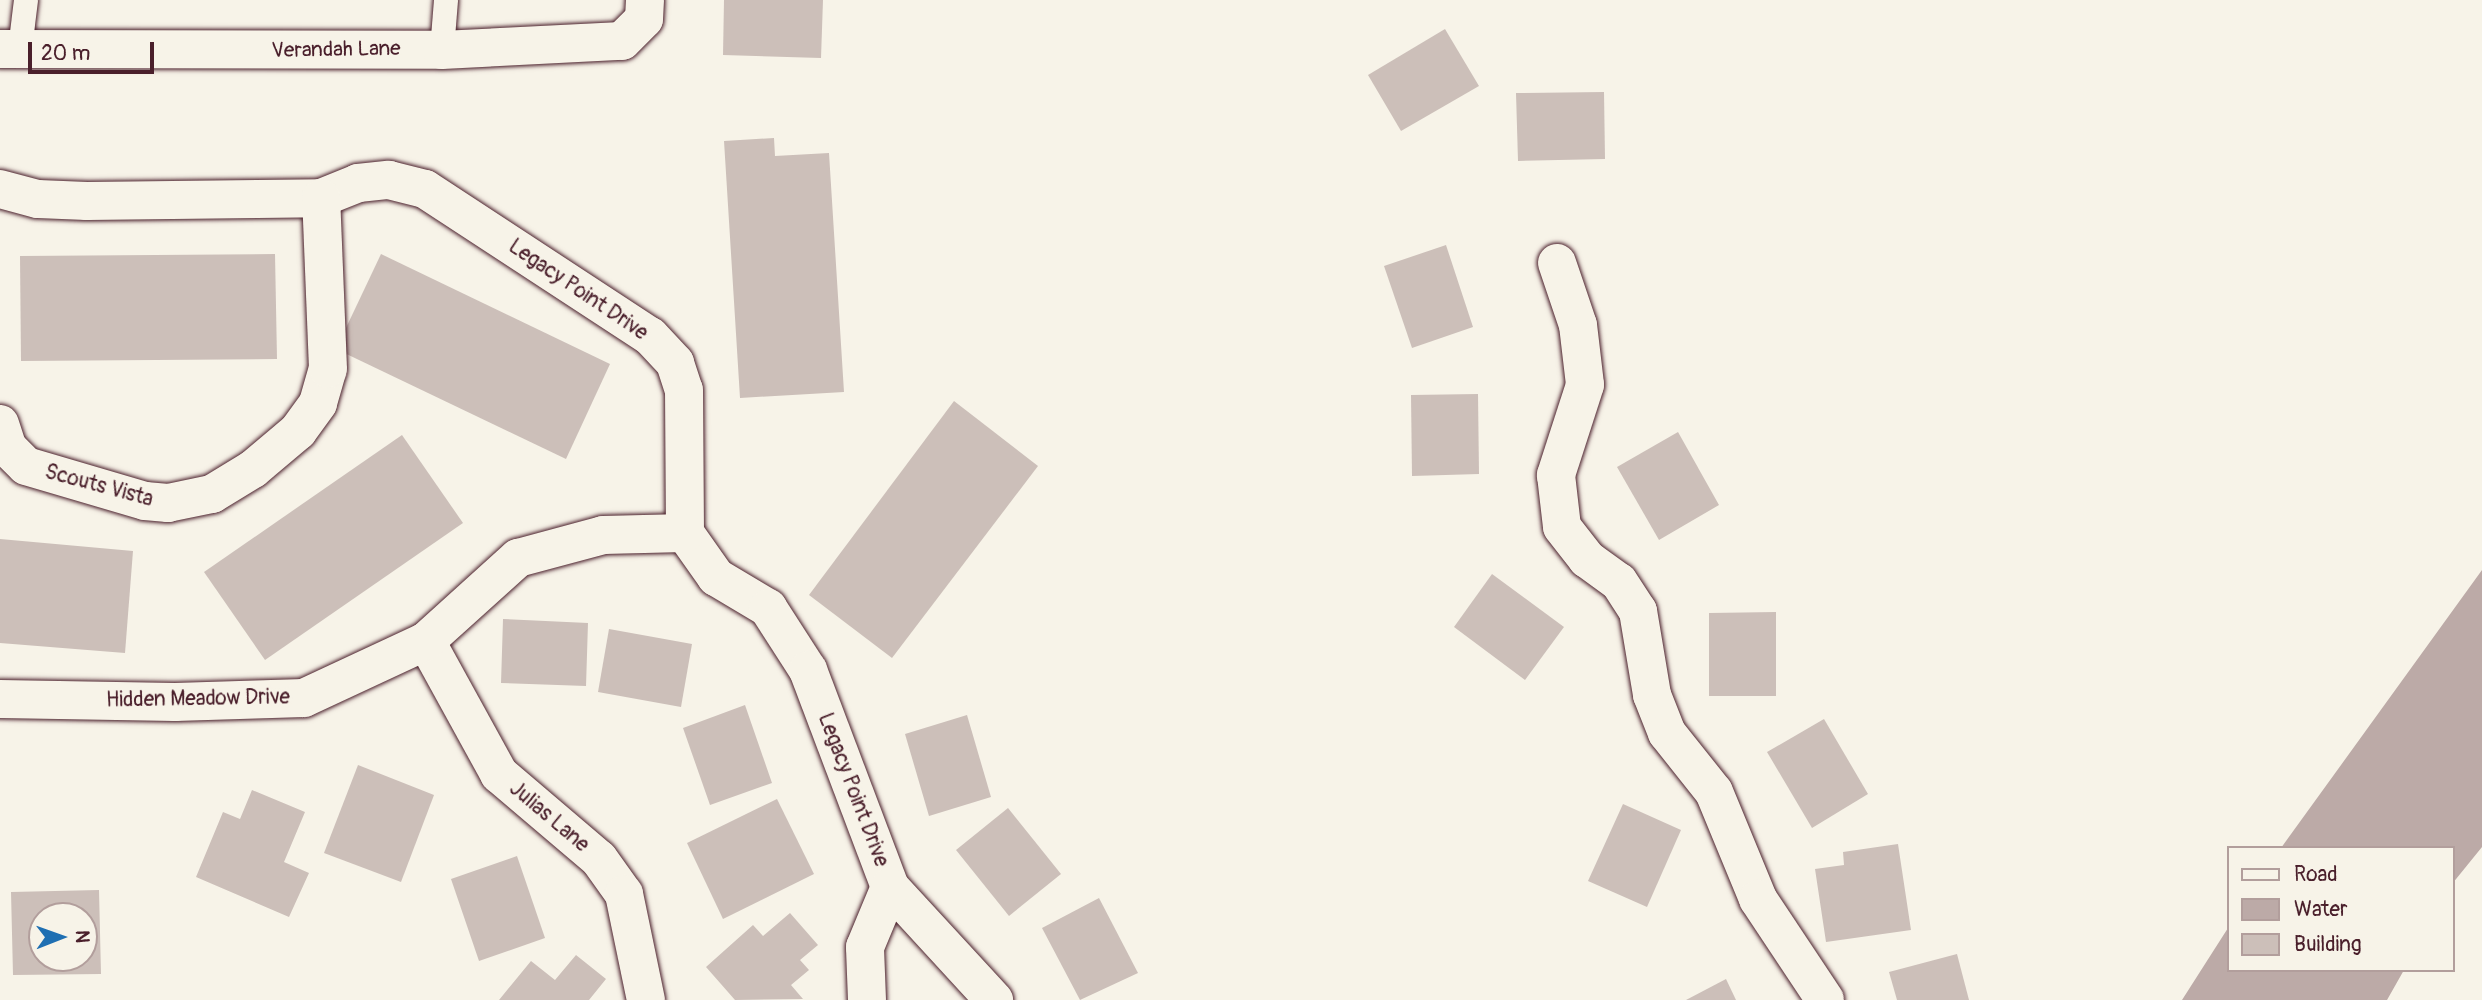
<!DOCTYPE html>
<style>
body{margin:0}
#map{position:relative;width:2482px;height:1000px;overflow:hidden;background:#f7f3e8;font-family:Pangolin,sans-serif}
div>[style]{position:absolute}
.water>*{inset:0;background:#bcaaa7}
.building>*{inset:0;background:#ccbfb9}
.roads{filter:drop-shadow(0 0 2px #4a1f2b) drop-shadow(0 0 2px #4a1f2b)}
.lane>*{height:24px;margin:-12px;padding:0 12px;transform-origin:12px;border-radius:12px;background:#f7f3e8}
.street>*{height:38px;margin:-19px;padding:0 19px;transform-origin:19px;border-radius:19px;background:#f7f3e8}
span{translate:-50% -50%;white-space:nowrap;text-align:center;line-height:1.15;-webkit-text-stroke:5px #f7f3e8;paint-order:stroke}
.street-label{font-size:21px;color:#4a1f2b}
.legend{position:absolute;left:2227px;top:846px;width:228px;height:126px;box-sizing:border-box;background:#f7f3e8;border:2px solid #b29e9c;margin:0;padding:9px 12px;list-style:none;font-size:21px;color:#4a1f2b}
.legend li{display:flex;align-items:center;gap:14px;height:35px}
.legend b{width:35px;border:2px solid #b29e9c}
.north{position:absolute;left:28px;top:902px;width:70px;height:70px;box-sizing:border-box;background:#f7f3e8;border:2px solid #b29e9c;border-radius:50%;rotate:89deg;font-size:19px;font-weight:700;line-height:28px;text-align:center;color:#4a1f2b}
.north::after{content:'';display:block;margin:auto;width:24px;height:32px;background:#1f6fb2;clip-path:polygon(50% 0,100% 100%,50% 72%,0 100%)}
.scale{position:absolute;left:28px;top:42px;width:126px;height:32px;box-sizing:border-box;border:4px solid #4a1f2b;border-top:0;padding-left:9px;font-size:21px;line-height:24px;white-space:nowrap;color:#4a1f2b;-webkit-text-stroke:5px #f7f3e8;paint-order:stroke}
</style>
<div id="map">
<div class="water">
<i style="clip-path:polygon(2482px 570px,2482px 847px,2452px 884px,2452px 848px,2281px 848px)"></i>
<i style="clip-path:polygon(2228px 928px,2228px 970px,2404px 970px,2387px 1000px,2182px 1000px)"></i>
</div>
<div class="building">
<i style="clip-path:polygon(724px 0,823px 0,821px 58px,723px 55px)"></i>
<i style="clip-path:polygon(1445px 29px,1479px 86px,1401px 131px,1368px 75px)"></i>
<i style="clip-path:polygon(1604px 92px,1605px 159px,1518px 161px,1516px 93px)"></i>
<i style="clip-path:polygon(774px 138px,775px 156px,829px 153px,844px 392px,740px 398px,724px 141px)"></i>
<i style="clip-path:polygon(1446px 245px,1473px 327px,1412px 348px,1384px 266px)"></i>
<i style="clip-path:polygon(275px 254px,277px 359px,21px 361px,20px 256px)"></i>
<i style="clip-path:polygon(381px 254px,610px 364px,566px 459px,336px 349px)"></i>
<i style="clip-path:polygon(1478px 394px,1479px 474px,1412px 476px,1411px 395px)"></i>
<i style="clip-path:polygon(954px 401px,1038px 466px,892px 658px,809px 595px)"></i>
<i style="clip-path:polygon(1678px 432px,1719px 505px,1659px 540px,1617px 467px)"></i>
<i style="clip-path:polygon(402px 435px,463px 523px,265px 660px,204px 572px)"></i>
<i style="clip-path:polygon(0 539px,133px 551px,125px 653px,0 643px)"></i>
<i style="clip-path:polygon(1492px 574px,1564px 627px,1525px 680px,1454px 627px)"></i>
<i style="clip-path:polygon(1776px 612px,1776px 696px,1709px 696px,1709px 613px)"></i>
<i style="clip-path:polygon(503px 619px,588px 623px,586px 686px,501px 683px)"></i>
<i style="clip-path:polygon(609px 629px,692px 644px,681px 707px,598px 692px)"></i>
<i style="clip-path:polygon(745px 705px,772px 783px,710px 805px,683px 728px)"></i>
<i style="clip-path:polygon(967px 715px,991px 797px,929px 816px,905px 734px)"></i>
<i style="clip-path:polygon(1824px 719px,1868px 794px,1812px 828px,1767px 752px)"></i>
<i style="clip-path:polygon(358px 765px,434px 795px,401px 882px,324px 853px)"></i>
<i style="clip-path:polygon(252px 790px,305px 812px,284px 862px,309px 873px,289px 917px,196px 877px,223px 812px,240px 819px)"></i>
<i style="clip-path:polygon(777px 799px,814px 874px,723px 919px,687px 843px)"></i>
<i style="clip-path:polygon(1623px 804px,1681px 830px,1647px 907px,1588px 881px)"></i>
<i style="clip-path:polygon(1008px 808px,1061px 874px,1009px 916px,956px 850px)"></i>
<i style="clip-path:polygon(1898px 844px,1911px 930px,1826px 942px,1815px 869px,1844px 865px,1843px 852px)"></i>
<i style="clip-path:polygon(517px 856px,545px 938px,479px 961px,451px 879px)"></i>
<i style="clip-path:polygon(evenodd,99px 890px,101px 974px,13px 975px,11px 892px,99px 890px,42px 916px,84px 916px,84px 958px,42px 958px,42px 916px)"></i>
<i style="clip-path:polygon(1099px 898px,1138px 973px,1080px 1000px,1042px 928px)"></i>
<i style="clip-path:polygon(790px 913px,818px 945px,800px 960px,809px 970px,791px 985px,803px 999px,735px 1000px,706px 967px,753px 925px,763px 936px)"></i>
<i style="clip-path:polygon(1957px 954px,1969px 1000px,1897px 1000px,1889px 972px)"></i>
<i style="clip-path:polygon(576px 955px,606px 979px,589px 1000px,499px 1000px,531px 961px,555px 980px)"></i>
<i style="clip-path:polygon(1726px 979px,1736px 1000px,1686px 1000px)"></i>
</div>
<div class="roads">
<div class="lane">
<i style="left:20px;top:49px;width:49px;rotate:-83deg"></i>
<i style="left:442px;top:50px;width:50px;rotate:-85.4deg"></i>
</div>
<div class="street">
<i style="left:0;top:49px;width:442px;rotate:0.1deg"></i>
<i style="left:442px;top:50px;width:180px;rotate:-2.9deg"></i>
<i style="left:622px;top:41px;width:31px;rotate:-45deg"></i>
<i style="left:644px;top:19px;width:19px;rotate:-87deg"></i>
<i style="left:0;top:189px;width:39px;rotate:15deg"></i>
<i style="left:38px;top:199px;width:49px;rotate:2.3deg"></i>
<i style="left:87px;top:201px;width:234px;rotate:-0.7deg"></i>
<i style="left:321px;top:198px;width:40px;rotate:-22deg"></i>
<i style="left:358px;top:183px;width:31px;rotate:-6deg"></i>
<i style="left:389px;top:180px;width:37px;rotate:14deg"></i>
<i style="left:425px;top:189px;width:269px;rotate:33.2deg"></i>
<i style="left:650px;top:336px;width:37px;rotate:47deg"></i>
<i style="left:675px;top:363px;width:28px;rotate:72deg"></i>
<i style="left:684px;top:390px;width:143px;rotate:89.6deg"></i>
<i style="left:685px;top:533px;width:54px;rotate:54.8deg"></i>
<i style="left:716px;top:577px;width:61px;rotate:30.8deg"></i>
<i style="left:768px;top:608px;width:74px;rotate:57.2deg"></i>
<i style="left:808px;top:670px;width:232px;rotate:69.3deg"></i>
<i style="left:890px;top:887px;width:154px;rotate:47.4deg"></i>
<i style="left:1557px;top:263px;width:65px;rotate:71.3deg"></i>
<i style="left:1578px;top:325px;width:60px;rotate:83.3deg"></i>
<i style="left:1585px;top:385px;width:95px;rotate:107.9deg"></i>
<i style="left:1556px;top:475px;width:52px;rotate:83.4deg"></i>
<i style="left:1562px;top:527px;width:41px;rotate:52deg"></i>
<i style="left:1587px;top:559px;width:39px;rotate:36deg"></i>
<i style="left:1619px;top:582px;width:35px;rotate:57deg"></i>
<i style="left:1638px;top:611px;width:85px;rotate:80.5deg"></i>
<i style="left:1652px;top:695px;width:41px;rotate:68.5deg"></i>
<i style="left:1667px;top:733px;width:75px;rotate:51.5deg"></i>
<i style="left:1714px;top:792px;width:116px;rotate:67.6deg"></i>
<i style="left:1758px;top:899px;width:121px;rotate:56.4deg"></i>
<i style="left:0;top:424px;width:25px;rotate:72deg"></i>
<i style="left:8px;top:448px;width:25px;rotate:45deg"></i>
<i style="left:26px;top:466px;width:124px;rotate:16.4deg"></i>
<i style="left:145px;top:501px;width:23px;rotate:5deg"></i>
<i style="left:168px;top:503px;width:45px;rotate:-11.6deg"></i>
<i style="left:212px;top:494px;width:48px;rotate:-31.4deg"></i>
<i style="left:253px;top:469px;width:59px;rotate:-40.2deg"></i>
<i style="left:298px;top:431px;width:34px;rotate:-54deg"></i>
<i style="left:318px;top:403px;width:35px;rotate:-74deg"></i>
<i style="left:328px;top:369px;width:171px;rotate:-92.3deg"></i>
<i style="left:426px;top:641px;width:152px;rotate:61.2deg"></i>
<i style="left:499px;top:774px;width:131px;rotate:40.4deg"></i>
<i style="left:599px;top:859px;width:43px;rotate:54.5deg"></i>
<i style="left:624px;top:894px;width:108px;rotate:78.3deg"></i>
<i style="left:0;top:699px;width:175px;rotate:1deg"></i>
<i style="left:175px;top:702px;width:129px;rotate:-1.8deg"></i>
<i style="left:304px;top:698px;width:135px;rotate:-25deg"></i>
<i style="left:426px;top:641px;width:124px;rotate:-42.1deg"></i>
<i style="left:518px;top:558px;width:88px;rotate:-15.1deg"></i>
<i style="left:603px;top:535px;width:82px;rotate:-1.4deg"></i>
<i style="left:867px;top:1000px;width:53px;rotate:-92.2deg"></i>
<i style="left:865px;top:947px;width:65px;rotate:-67.4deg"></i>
</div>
</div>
<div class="street-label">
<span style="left:336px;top:50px;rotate:-1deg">Verandah Lane</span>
<span style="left:578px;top:290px;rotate:34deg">Legacy Point Drive</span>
<span style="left:99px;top:486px;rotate:15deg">Scouts Vista</span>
<span style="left:198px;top:699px;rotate:-1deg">Hidden Meadow Drive</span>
<span style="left:853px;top:790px;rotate:69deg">Legacy Point Drive</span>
<span style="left:549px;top:817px;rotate:40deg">Julias Lane</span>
</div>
<ul class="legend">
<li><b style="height:9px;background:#f7f3e8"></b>Road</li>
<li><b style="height:19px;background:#bcaaa7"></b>Water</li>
<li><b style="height:19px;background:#ccbfb9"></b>Building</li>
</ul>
<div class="north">N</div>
<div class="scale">20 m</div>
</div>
